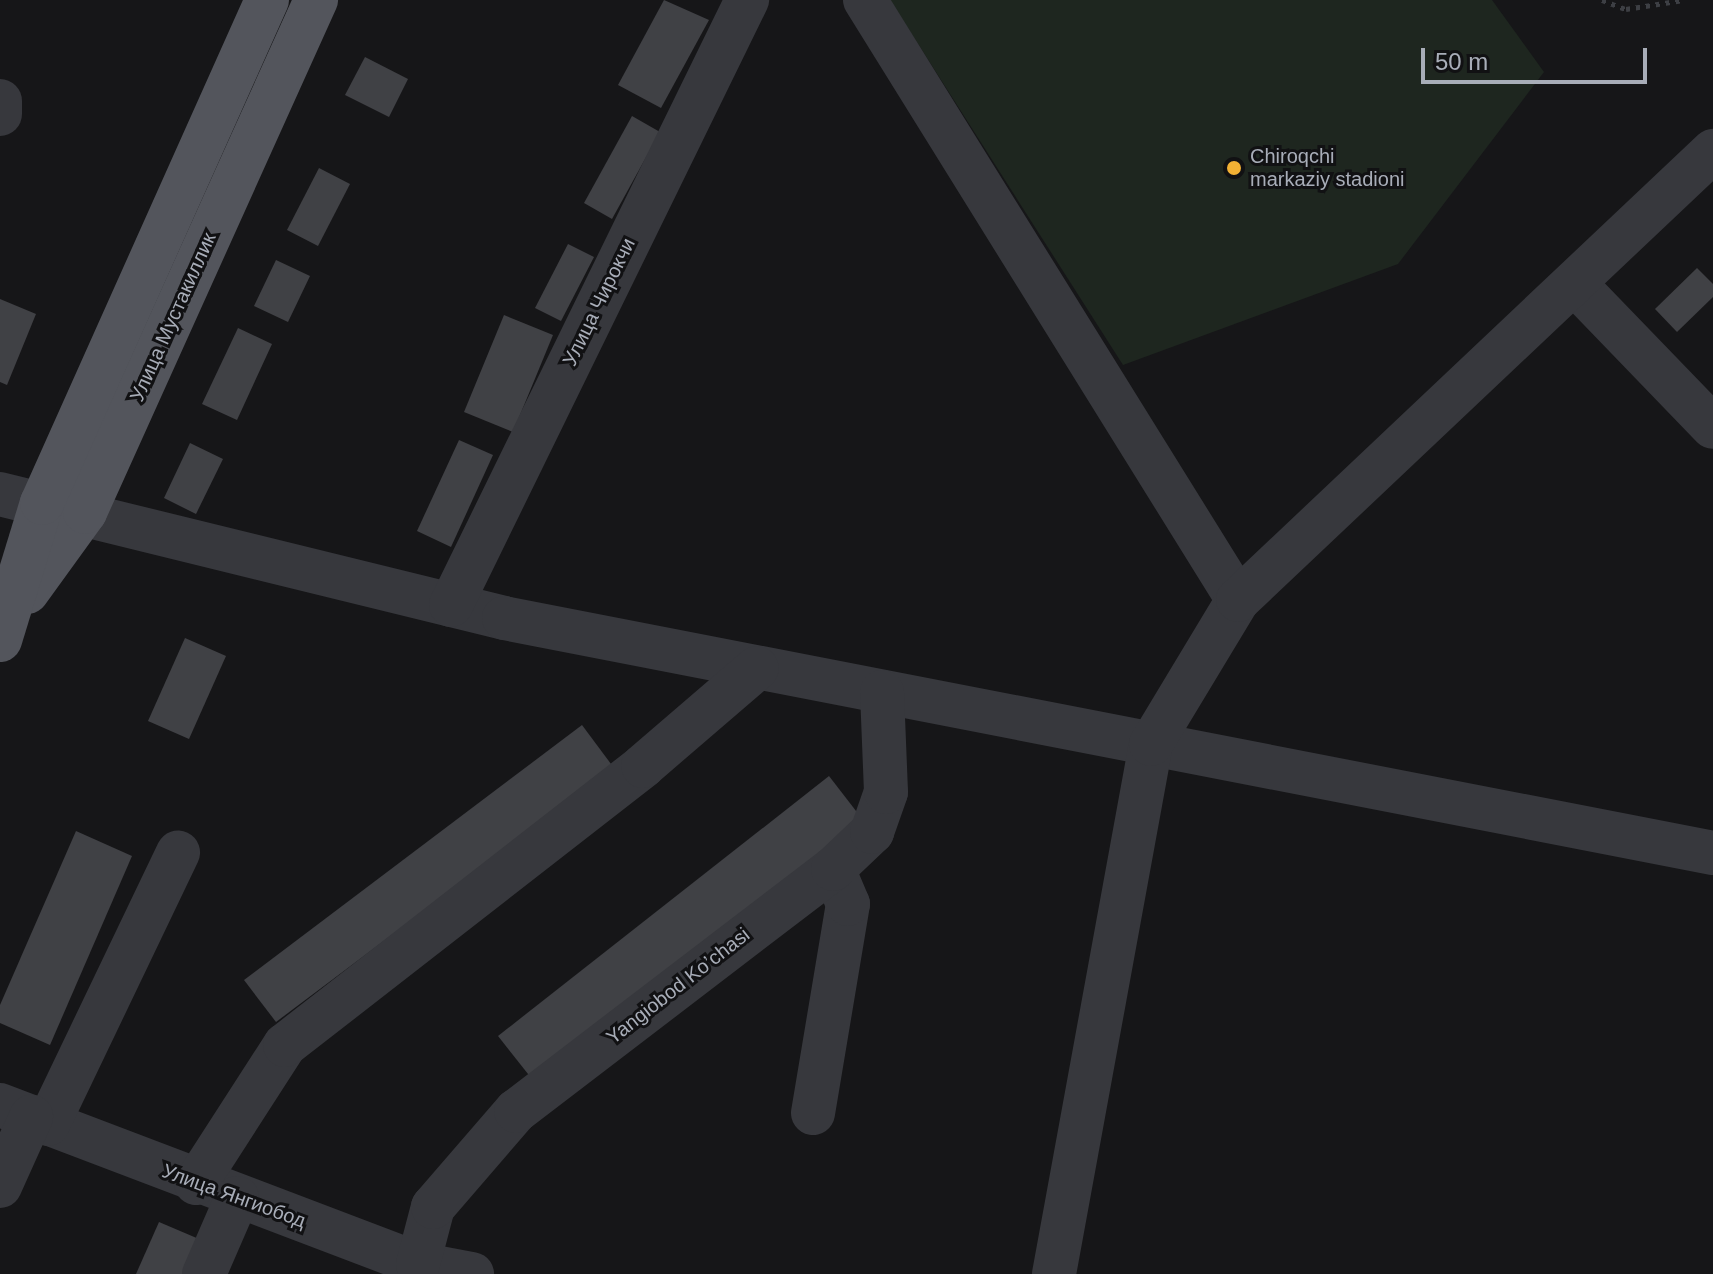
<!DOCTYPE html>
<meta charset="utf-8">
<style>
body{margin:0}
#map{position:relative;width:1713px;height:1274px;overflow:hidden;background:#161618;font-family:Helvetica,sans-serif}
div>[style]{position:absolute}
.green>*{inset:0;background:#1e261f}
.building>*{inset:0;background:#404145}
.path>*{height:5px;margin-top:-2.5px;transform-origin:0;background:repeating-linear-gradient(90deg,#3d3f44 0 4px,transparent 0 10px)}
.minor>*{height:44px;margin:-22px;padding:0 22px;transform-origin:22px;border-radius:22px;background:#37383d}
.major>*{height:44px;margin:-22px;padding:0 22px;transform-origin:22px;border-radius:22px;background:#53555c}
.dots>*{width:22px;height:22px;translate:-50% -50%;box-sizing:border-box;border:4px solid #111113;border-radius:50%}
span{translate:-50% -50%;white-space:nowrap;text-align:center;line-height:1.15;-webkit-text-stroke:6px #111113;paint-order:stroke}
.poi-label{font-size:20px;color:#a8adb8}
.left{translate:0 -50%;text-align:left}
.street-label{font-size:20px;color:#a8adb8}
.scale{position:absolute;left:1421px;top:48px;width:226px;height:36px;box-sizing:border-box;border:4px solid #a8adb8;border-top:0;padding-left:10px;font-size:24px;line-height:28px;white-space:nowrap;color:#a8adb8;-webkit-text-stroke:6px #111113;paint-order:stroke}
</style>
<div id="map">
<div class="green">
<i style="clip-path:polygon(890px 0,1492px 0,1544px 72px,1398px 264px,1123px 365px)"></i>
</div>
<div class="building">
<i style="clip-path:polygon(664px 0,709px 20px,661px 108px,618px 85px)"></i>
<i style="clip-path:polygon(365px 57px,408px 79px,389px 117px,345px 95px)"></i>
<i style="clip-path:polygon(632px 116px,660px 132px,612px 219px,584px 203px)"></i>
<i style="clip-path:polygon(319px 168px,350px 184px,318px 246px,287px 230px)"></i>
<i style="clip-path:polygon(568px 244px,594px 257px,561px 321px,535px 308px)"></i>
<i style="clip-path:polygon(276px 260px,310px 276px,288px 322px,254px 306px)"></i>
<i style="clip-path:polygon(1697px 268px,1713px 284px,1713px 297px,1677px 332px,1655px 309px)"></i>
<i style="clip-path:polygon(0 299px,36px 314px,7px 385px,0 382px)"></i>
<i style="clip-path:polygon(504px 315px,553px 335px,513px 432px,464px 412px)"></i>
<i style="clip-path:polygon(238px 328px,272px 344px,237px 420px,202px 404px)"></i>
<i style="clip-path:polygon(459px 440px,493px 455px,451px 547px,417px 531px)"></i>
<i style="clip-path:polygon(190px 443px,223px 459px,196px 514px,164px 498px)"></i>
<i style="clip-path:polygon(185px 638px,226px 656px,189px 739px,148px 721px)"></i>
<i style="clip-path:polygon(582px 725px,614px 768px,276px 1022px,244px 980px)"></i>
<i style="clip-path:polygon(829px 776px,863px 820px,532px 1079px,498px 1036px)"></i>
<i style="clip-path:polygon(76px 831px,132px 856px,50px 1045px,0 1023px,0 1005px)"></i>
<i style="clip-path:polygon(159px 1222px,206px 1242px,192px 1274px,136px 1274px)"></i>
</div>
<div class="path">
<i style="left:1602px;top:0;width:26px;rotate:21deg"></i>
<i style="left:1626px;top:9px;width:58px;rotate:-9deg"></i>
</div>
<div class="minor">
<i style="left:865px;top:0;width:706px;rotate:58.13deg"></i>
<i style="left:0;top:101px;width:13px;rotate:90deg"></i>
<i style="left:1574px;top:283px;width:200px;rotate:46deg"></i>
<i style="left:0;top:494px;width:519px;rotate:13.82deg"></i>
<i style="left:504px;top:618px;width:1232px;rotate:11deg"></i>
<i style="left:451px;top:605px;width:674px;rotate:-63.93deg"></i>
<i style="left:0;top:1105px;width:447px;rotate:20.8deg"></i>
<i style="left:418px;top:1264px;width:55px;rotate:10.5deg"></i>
<i style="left:813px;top:1113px;width:212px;rotate:-80.5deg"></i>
<i style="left:848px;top:904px;width:38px;rotate:-113deg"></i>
<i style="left:48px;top:1124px;width:301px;rotate:-64.4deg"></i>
<i style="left:196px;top:1183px;width:164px;rotate:-57.2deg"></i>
<i style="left:285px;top:1045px;width:454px;rotate:-37.9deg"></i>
<i style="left:643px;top:766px;width:150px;rotate:-40.7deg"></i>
<i style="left:0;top:1186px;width:76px;rotate:-65.8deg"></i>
<i style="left:418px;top:1264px;width:59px;rotate:-75.3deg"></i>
<i style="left:433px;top:1207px;width:127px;rotate:-49.2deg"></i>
<i style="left:516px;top:1111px;width:399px;rotate:-37.4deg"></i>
<i style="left:833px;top:869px;width:54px;rotate:-43.5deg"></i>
<i style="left:872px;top:832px;width:42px;rotate:-70.7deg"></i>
<i style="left:886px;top:792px;width:100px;rotate:-92.3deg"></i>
<i style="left:204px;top:1274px;width:83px;rotate:-66.5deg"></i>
<i style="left:1054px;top:1274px;width:539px;rotate:-79.63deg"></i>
<i style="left:1151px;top:744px;width:168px;rotate:-58.9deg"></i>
<i style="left:1238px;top:600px;width:654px;rotate:-43.39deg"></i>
</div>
<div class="major">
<i style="left:27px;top:592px;width:99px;rotate:-54.1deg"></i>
<i style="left:85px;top:512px;width:562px;rotate:-65.72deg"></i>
<i style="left:0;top:640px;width:143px;rotate:-73deg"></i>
<i style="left:42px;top:503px;width:551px;rotate:-65.9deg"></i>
</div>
<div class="dots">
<i style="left:1234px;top:168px;background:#f2b134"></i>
</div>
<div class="poi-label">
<span class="left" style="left:1250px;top:168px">Chiroqchi<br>markaziy stadioni</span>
</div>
<div class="street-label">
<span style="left:599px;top:302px;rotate:-64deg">Улица Чирокчи</span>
<span style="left:173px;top:317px;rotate:-66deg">Улица Мустакиллик</span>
<span style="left:678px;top:986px;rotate:-38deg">Yangiobod Ko’chasi</span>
<span style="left:234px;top:1196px;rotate:20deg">Улица Янгиобод</span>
</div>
<div class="scale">50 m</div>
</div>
